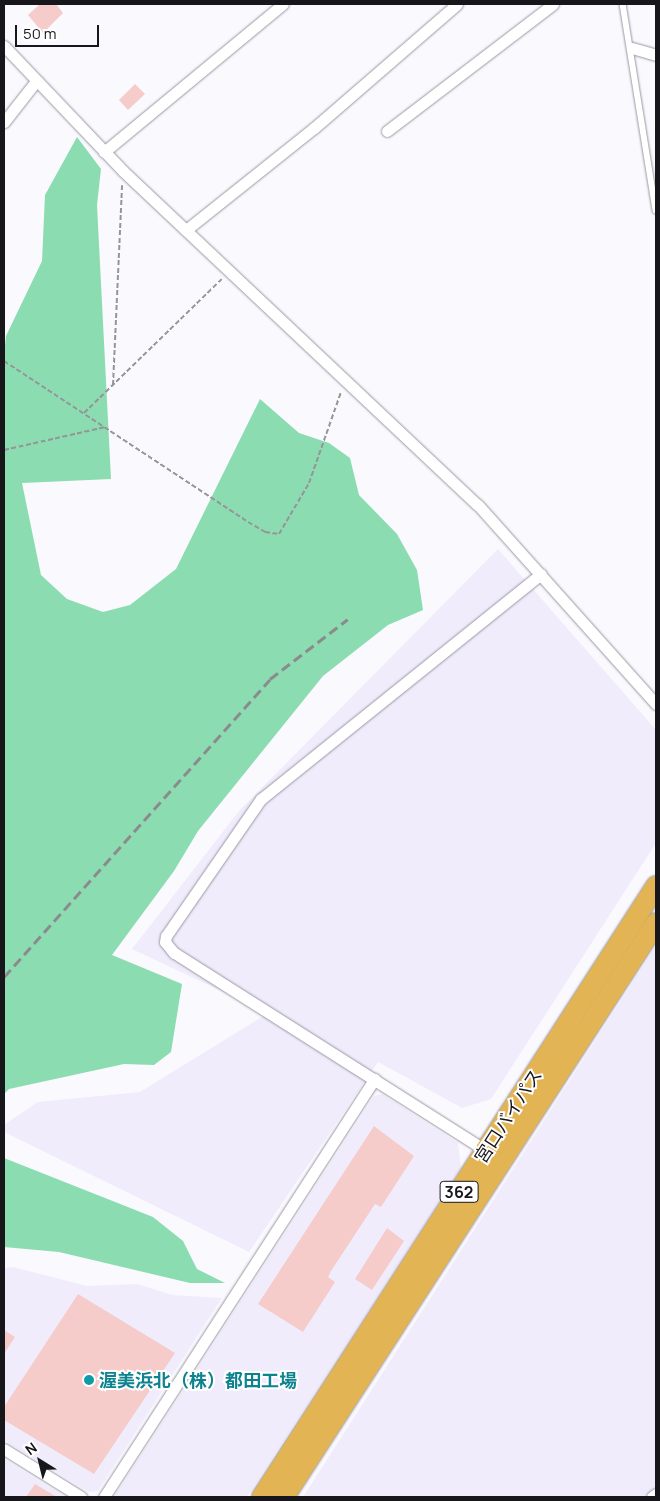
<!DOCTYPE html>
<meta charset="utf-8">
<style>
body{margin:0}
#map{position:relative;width:660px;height:1501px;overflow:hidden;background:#faf9fe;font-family:Manrope,"Noto Sans JP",sans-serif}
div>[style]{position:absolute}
.built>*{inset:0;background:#f0ecfc}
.green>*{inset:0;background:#8bdcb0}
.building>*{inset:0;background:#f5ccc9}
.path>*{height:2px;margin-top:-1px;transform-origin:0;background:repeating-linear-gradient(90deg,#959498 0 5px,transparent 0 7.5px)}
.roads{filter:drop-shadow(0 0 1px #9a97a3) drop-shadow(0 0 1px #9a97a3)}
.lane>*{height:5.5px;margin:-2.75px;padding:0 2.75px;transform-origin:2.75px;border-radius:2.75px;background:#fff}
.street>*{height:11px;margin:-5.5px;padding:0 5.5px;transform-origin:5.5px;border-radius:5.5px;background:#fff}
.highway>*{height:20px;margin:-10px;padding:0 10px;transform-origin:10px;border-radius:10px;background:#e3b453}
.rail>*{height:3px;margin-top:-1.5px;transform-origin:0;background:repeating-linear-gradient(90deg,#8b8a8e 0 10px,transparent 0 15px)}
.dots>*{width:14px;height:14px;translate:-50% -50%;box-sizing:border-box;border:2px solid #fff;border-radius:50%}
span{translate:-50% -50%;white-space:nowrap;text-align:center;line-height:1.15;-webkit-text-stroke:4px #fff;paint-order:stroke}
.shield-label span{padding:1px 4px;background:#fff;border:1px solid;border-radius:4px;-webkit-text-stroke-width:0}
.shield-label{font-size:16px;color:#17161a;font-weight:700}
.street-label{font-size:18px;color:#17161a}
.culture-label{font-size:18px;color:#0d838f;font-weight:700}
.left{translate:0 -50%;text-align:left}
.frame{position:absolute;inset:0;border:5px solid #17161a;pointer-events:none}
.north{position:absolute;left:15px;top:1436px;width:50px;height:50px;-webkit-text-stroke:4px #fff;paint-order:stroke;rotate:324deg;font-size:14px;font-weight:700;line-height:20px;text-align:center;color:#17161a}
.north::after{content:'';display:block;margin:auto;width:18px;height:22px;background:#17161a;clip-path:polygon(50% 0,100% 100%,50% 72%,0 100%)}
.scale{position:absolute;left:15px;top:25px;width:84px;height:22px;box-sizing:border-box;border:2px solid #17161a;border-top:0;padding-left:6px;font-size:15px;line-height:18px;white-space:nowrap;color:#17161a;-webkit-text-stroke:4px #fff;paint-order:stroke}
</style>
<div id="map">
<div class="built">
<i style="clip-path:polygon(498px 549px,656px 730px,656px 843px,491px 1099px,462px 1108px,378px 1062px,249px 1252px,4px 1132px,4px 1125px,38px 1102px,140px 1092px,268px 1013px,132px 949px,239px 811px)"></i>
<i style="clip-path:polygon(656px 946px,656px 1489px,646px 1497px,303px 1497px)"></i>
<i style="clip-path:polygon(382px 1094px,458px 1143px,461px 1168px,247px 1497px,114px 1497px,374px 1096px)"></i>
<i style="clip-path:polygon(13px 1267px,87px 1286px,138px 1284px,172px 1295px,222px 1298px,98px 1491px,89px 1492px,4px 1440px,4px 1268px)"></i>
<i style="clip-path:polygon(4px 1459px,65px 1497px,4px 1497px)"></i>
</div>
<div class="green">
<i style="clip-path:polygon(77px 137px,101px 169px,97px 205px,111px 479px,22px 483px,41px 575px,67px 599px,103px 612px,130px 605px,176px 569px,260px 399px,299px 433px,329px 443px,350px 458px,359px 495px,397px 534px,417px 570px,423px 610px,388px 625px,323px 676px,198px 831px,174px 871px,112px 955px,182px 984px,171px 1052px,154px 1065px,124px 1064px,9px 1089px,4px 1094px,4px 355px,6px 336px,42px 261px,45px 195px)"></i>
<i style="clip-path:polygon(4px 1158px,153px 1217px,183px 1241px,197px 1269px,225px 1283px,190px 1283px,59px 1252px,4px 1247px)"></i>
</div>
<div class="building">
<i style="clip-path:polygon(40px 4px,56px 4px,63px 13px,43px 33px,28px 15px)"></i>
<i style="clip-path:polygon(135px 84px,145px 94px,128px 110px,119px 100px)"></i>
<i style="clip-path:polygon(374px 1126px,414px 1156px,381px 1207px,375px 1204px,331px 1271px,328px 1277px,335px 1282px,303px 1332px,258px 1304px)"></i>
<i style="clip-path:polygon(387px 1228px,404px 1241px,372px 1290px,355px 1279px)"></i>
<i style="clip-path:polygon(78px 1294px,175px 1353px,94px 1474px,4px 1420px,4px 1407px)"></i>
<i style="clip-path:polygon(4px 1330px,15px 1337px,4px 1354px)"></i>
<i style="clip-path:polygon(35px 1484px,57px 1497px,26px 1497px)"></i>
</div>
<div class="path">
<i style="left:4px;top:361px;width:292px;rotate:33.4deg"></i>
<i style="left:248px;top:522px;width:20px;rotate:30deg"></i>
<i style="left:265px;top:532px;width:14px;rotate:8deg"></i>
<i style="left:279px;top:534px;width:59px;rotate:-59.5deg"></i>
<i style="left:309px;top:483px;width:96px;rotate:-70.6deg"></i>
<i style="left:113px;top:385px;width:200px;rotate:-87.4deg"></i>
<i style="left:84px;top:413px;width:192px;rotate:-44.2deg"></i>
<i style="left:4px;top:450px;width:104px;rotate:-12.8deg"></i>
</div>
<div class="roads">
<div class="lane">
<i style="left:623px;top:4px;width:209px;rotate:80.9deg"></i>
</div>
<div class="street">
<i style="left:4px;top:46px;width:173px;rotate:46.4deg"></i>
<i style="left:123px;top:171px;width:487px;rotate:43.3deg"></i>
<i style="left:478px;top:505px;width:267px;rotate:48.2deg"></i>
<i style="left:632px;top:48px;width:25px;rotate:16deg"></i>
<i style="left:4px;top:122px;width:52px;rotate:-52deg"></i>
<i style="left:387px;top:131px;width:209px;rotate:-37.4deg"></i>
<i style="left:104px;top:152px;width:232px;rotate:-39.6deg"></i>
<i style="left:186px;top:230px;width:164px;rotate:-38.6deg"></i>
<i style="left:314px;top:128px;width:189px;rotate:-40.9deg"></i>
<i style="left:485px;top:1150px;width:368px;rotate:-147.6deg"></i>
<i style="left:174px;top:953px;width:14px;rotate:-129deg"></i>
<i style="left:165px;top:942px;width:6px;rotate:-81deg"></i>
<i style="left:166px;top:936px;width:167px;rotate:-55.3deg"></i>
<i style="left:261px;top:799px;width:359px;rotate:-38.8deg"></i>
<i style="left:4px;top:1449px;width:91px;rotate:31.9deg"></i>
<i style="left:104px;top:1497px;width:498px;rotate:-57.1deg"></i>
<i style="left:652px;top:1497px;width:5px;rotate:-37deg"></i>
</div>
<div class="highway">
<i style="left:262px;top:1497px;width:727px;rotate:-57.18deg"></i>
<i style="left:284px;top:1497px;width:684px;rotate:-57.05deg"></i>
</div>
</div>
<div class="rail">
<i style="left:4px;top:977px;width:399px;rotate:-48.2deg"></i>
<i style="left:270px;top:679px;width:98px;rotate:-37.6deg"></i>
</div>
<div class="dots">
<i style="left:89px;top:1380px;background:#0f9aa8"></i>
</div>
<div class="shield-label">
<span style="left:459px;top:1192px">362</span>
</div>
<div class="street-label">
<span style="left:508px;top:1116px;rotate:-57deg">宮口バイパス</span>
</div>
<div class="culture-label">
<span class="left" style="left:99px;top:1380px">渥美浜北（株）都田工場</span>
</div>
<div class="frame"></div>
<div class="north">N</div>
<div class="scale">50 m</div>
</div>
